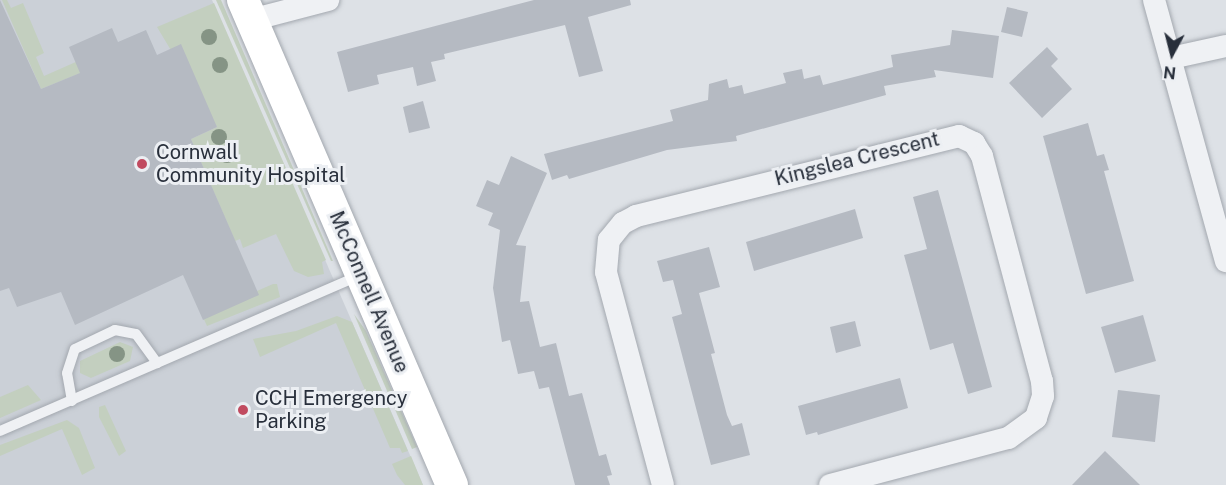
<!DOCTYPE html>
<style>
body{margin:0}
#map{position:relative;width:1226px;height:485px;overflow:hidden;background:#dde1e6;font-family:"Public Sans",sans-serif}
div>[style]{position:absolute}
.built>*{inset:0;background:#cbd0d7}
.green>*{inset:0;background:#c3cfbf}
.building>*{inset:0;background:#b5bac2}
.roads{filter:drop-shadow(0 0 2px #a3a8af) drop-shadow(0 0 2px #a3a8af)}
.lane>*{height:10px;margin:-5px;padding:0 5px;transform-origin:5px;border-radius:5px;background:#eff1f4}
.street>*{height:22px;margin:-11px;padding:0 11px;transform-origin:11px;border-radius:11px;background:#eff1f4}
.secondary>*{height:32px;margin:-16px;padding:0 16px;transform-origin:16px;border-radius:16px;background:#fff}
.trees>*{width:16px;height:16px;margin:-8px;border-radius:50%;background:#859485}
.dots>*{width:16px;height:16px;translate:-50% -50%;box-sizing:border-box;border:3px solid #eceff3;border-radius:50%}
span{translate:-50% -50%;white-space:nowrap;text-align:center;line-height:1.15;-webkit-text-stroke:6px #eceff3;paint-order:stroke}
.poi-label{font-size:20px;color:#282f3b}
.left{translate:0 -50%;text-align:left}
.street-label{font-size:20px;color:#282f3b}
.north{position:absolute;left:1142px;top:24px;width:60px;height:60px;-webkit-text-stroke:4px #eceff3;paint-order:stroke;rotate:187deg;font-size:16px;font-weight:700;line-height:24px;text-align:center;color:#282f3b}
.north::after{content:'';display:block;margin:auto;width:21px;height:27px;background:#282f3b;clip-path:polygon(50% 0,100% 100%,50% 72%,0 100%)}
</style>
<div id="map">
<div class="built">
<i style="clip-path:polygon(0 0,212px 0,423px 485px,0 485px)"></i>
</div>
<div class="green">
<i style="clip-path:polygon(2px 0,7px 0,11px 8px,23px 3px,44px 53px,36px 57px,44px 76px,78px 61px,83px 72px,41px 89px)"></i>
<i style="clip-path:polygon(216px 0,221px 0,333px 261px,331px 261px)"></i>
<i style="clip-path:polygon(214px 3px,326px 260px,322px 262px,324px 274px,308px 277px,294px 271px,276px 234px,243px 248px,240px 239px,235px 241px,191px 139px,217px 127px,157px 27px)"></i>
<i style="clip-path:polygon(273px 284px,277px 284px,280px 297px,207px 326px,202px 315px)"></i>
<i style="clip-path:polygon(354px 314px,366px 331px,417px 447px,412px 449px)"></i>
<i style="clip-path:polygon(337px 316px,352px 322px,408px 451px,402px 453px,400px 448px,390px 448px,336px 323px,260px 357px,253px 339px,296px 331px)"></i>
<i style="clip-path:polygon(120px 342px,133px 347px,130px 361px,91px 378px,80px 373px,80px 361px)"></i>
<i style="clip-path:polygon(28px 385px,41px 400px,0 418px,0 397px)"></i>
<i style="clip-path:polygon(105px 405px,126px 451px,119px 456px,99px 417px,99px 407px)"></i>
<i style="clip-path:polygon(67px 420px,79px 428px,95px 468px,82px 475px,62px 429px,0 456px,0 445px)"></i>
<i style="clip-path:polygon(411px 456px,423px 485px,405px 485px,397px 475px,392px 464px)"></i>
</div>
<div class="building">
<i style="clip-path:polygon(0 0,41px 89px,80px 73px,69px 47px,112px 28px,118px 42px,146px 30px,157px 55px,181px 44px,217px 127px,191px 139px,259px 295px,203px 320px,183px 275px,75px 325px,61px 292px,17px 307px,9px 288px,0 291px)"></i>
<i style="clip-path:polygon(534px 0,630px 0,631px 5px,588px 17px,603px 71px,579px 77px,565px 25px,444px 54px,445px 59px,431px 62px,436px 81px,417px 86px,413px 67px,377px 75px,379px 84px,348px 92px,337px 52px)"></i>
<i style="clip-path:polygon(1007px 7px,1028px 12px,1022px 37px,1001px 32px)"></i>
<i style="clip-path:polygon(952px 30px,999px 36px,993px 78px,934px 70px,936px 77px,884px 86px,886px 95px,736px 136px,737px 141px,667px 150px,569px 179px,567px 175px,552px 180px,544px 154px,673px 121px,670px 110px,708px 100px,709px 84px,727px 79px,729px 88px,742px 85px,744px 94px,786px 83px,783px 73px,802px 69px,804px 79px,820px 75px,823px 85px,893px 67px,891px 55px,950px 45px)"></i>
<i style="clip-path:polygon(1047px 47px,1058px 59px,1051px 66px,1072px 89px,1042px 118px,1009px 83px)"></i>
<i style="clip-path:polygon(423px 101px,430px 128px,409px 133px,403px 107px)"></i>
<i style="clip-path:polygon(1088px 123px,1097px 156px,1104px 154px,1109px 170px,1104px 171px,1134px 281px,1086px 294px,1043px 136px)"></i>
<i style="clip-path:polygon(511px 156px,547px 173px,516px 245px,526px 246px,520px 302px,529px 301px,540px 347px,556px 343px,569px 396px,582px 393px,599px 456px,606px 454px,612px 475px,607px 476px,610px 485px,575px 485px,549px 387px,539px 389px,534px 371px,518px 374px,510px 340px,502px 342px,493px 288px,500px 230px,488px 225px,493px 213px,476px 206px,487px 180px,499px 185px)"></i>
<i style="clip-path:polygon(938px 190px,992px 387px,968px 394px,953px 343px,930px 350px,904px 255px,927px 249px,913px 197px)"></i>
<i style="clip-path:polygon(855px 209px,863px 238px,754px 271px,746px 242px)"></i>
<i style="clip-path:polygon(709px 247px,720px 287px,699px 293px,715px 353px,711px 354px,727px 415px,732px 426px,742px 423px,750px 455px,711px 465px,672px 317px,682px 314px,673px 280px,663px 282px,657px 261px)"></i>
<i style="clip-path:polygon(1143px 315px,1156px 361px,1115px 373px,1101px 327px)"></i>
<i style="clip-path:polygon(855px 321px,861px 346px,836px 353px,830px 327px)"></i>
<i style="clip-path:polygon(900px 378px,908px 408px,818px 435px,817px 432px,806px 435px,798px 406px)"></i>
<i style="clip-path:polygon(1118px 390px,1160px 395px,1155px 442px,1112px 437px)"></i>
<i style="clip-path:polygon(1105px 451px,1140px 485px,1072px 485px)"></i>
</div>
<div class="roads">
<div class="lane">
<i style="left:72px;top:401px;width:28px;rotate:-100deg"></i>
<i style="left:67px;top:373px;width:25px;rotate:-72deg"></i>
<i style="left:75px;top:349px;width:44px;rotate:-25.4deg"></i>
<i style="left:115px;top:330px;width:21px;rotate:11deg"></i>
<i style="left:136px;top:334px;width:36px;rotate:54deg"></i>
<i style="left:0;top:431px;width:391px;rotate:-23.4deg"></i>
</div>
<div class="street">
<i style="left:1154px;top:0;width:271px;rotate:74.6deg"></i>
<i style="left:251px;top:20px;width:80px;rotate:-14.6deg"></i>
<i style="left:1171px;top:58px;width:56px;rotate:-12.3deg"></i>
<i style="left:663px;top:485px;width:220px;rotate:-105deg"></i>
<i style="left:606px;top:272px;width:32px;rotate:-85deg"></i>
<i style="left:609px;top:240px;width:22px;rotate:-51deg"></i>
<i style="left:623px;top:223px;width:15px;rotate:-28deg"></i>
<i style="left:636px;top:216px;width:333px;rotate:-13.9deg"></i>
<i style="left:959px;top:136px;width:17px;rotate:25deg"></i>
<i style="left:974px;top:143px;width:15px;rotate:58deg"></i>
<i style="left:982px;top:156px;width:233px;rotate:75.1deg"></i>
<i style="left:1042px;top:381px;width:15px;rotate:86deg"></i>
<i style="left:1043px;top:396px;width:23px;rotate:108deg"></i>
<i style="left:1036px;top:418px;width:34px;rotate:144deg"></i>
<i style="left:1008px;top:438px;width:184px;rotate:165.2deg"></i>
</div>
<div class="secondary">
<i style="left:243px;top:0;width:528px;rotate:66.69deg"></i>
</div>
</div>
<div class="trees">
<i style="left:209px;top:37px"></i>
<i style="left:220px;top:65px"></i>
<i style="left:219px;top:137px"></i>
<i style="left:227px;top:155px"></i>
<i style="left:117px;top:354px"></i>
</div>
<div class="dots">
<i style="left:142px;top:164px;background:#c14b60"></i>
<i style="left:243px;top:410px;background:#c14b60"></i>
</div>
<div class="poi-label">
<span class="left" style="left:156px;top:164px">Cornwall<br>Community Hospital</span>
<span class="left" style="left:255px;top:410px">CCH Emergency<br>Parking</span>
</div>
<div class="street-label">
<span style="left:857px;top:159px;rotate:-14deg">Kingslea Crescent</span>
<span style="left:369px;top:292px;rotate:67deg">McConnell Avenue</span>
</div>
<div class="north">N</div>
</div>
